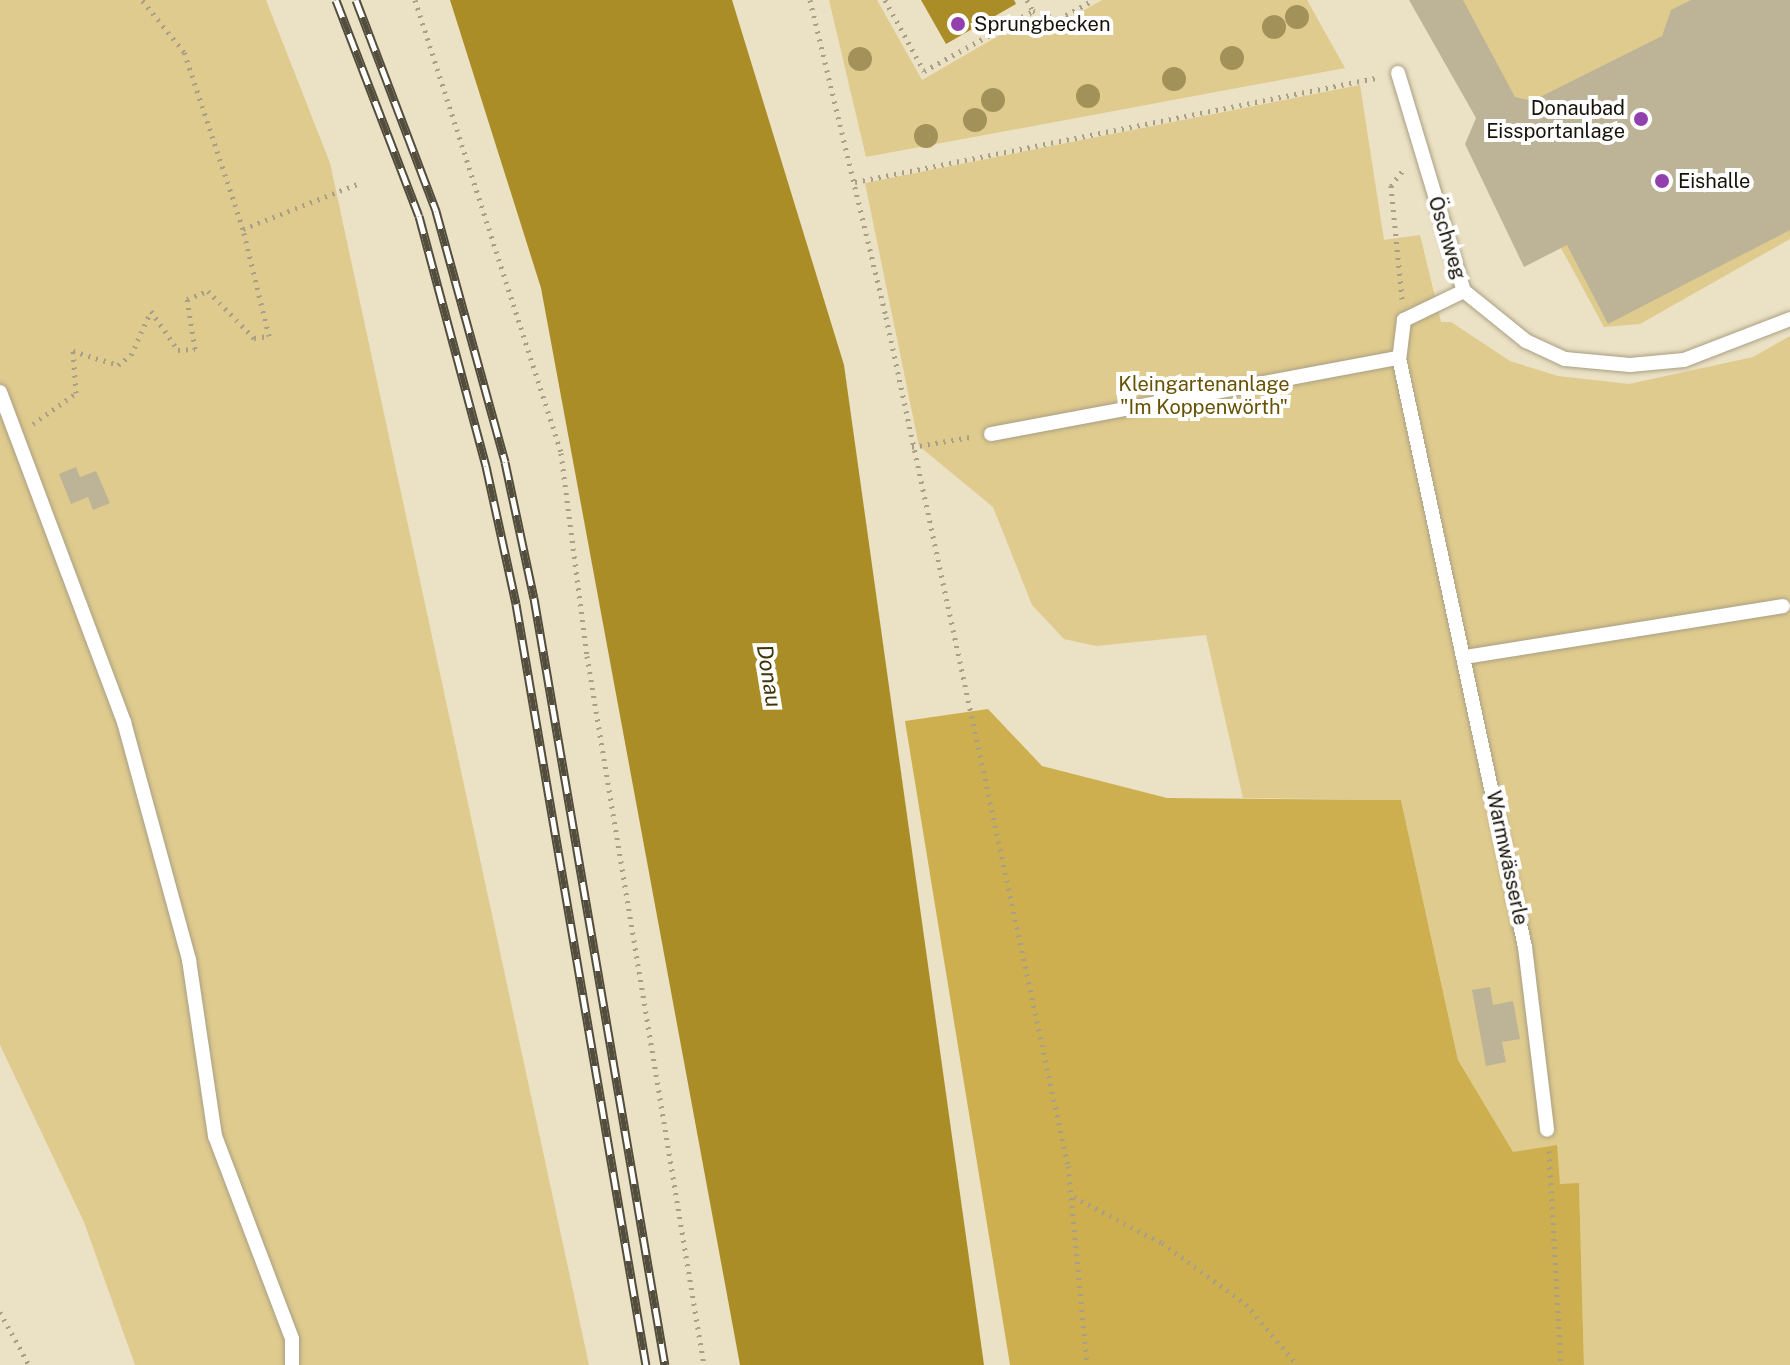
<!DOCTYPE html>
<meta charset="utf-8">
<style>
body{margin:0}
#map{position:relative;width:1790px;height:1365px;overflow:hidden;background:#ebe1c4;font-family:"Public Sans",sans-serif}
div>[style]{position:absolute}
.green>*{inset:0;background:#dfcb8e}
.forest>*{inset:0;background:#ceaf50}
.water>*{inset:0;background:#aa8d27}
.building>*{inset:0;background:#bdb497}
.path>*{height:5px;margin-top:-2.5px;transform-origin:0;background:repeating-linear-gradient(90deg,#a79f88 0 2px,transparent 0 8px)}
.roads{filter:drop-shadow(0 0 2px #a99f83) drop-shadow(0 0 2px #a99f83)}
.lane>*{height:14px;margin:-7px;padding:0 7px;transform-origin:7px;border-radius:7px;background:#fff}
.rail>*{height:9px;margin-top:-4.5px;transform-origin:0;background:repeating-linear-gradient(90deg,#fff 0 18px,#524d3d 0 36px);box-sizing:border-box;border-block:2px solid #524d3d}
.trees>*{width:24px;height:24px;margin:-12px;border-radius:50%;background:#a2925a}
.dots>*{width:22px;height:22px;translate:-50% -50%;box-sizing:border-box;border:4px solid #fff;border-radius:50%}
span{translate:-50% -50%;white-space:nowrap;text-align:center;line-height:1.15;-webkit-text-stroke:8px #fff;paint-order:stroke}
.poi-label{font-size:20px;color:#171309}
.left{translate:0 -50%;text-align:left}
.right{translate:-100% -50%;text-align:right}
.street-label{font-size:20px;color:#171309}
.park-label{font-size:20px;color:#675204}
.water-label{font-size:22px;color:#403409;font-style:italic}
</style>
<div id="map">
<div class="green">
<i style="clip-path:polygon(0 0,266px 0,330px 163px,589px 1365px,135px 1365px,84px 1222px,0 1045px)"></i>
<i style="clip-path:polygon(829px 0,877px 0,922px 80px,1026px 20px,1061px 23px,1102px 0,1307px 0,1345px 68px,866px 157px)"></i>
<i style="clip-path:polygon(1426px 0,1790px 0,1790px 239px,1640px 324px,1604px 327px)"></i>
<i style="clip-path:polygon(1360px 85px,1384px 240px,1420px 235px,1441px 322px,1451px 322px,1510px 361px,1558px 376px,1629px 384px,1753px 357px,1790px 336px,1790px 1365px,1584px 1365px,1579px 1184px,1560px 1184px,1513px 1153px,1458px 1060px,1401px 800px,1243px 798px,1206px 635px,1096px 646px,1064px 639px,1032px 605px,993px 507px,919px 446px,865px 183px)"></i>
</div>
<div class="forest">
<i style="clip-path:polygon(988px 709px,1042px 766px,1167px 798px,1401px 800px,1458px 1060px,1513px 1152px,1557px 1145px,1560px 1184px,1579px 1183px,1584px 1365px,1010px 1365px,905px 721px)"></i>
</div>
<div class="water">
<i style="clip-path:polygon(450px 0,732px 0,844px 365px,984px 1365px,740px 1365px,541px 288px)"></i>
<i style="clip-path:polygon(921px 0,1014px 0,1016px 4px,946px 44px)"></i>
</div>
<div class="building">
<i style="clip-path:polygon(1409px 0,1463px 0,1515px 97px,1532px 101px,1662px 36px,1671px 10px,1691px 0,1790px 0,1790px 230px,1608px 324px,1567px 245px,1524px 267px,1465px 144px,1476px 118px)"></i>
<i style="clip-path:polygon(76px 467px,80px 477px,96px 471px,110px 503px,93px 510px,88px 497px,71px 504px,59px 474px)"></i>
<i style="clip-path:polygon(1490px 987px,1493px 1005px,1513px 1001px,1520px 1039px,1502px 1042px,1506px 1062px,1486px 1066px,1472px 990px)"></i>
</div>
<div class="path">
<i style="left:415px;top:0;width:476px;rotate:72.1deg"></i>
<i style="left:561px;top:453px;width:205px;rotate:82.7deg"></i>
<i style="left:587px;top:656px;width:719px;rotate:80.63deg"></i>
<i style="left:810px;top:0;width:326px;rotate:76.5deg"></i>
<i style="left:886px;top:317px;width:868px;rotate:77.9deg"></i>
<i style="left:1068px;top:1166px;width:200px;rotate:84.5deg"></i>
<i style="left:885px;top:0;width:81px;rotate:61.2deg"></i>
<i style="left:924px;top:71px;width:124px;rotate:-28.8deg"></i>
<i style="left:1033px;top:11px;width:27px;rotate:17deg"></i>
<i style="left:1059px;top:19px;width:39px;rotate:-29deg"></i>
<i style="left:1027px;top:0;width:13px;rotate:61deg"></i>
<i style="left:855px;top:182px;width:531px;rotate:-11.29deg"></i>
<i style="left:243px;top:229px;width:126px;rotate:-21.5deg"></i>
<i style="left:1402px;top:299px;width:114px;rotate:-95.6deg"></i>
<i style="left:1391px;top:186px;width:20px;rotate:-53deg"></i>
<i style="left:33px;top:424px;width:53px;rotate:-35.8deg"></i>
<i style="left:76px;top:393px;width:42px;rotate:-94.1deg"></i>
<i style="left:73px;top:351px;width:47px;rotate:17.3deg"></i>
<i style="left:118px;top:365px;width:16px;rotate:-38deg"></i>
<i style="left:131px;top:355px;width:48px;rotate:-65.6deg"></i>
<i style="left:151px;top:311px;width:47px;rotate:55.3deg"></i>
<i style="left:178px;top:350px;width:17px;rotate:-3deg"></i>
<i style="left:195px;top:349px;width:51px;rotate:-99.1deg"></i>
<i style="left:187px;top:299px;width:22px;rotate:-21deg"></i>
<i style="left:208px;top:291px;width:66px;rotate:45.6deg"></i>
<i style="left:254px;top:338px;width:15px;rotate:-8deg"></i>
<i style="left:269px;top:336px;width:110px;rotate:-103.7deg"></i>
<i style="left:243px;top:229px;width:187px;rotate:-108.4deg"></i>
<i style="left:184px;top:52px;width:67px;rotate:-128.9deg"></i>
<i style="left:912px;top:447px;width:59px;rotate:-9.8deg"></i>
<i style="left:1549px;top:1151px;width:214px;rotate:86.8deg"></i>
<i style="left:1074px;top:1197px;width:99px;rotate:27.6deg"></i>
<i style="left:1162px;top:1243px;width:104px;rotate:36deg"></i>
<i style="left:1246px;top:1304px;width:80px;rotate:50.1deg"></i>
<i style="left:0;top:1312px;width:60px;rotate:61.3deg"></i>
</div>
<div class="roads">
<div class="lane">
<i style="left:1398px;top:73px;width:228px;rotate:73.2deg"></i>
<i style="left:1464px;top:291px;width:80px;rotate:38.9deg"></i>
<i style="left:1526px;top:341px;width:43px;rotate:24.8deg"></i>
<i style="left:1565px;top:359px;width:65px;rotate:5.3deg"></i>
<i style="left:1630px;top:365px;width:54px;rotate:-5.3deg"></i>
<i style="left:1684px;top:360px;width:114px;rotate:-21.1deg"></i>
<i style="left:1464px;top:291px;width:67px;rotate:154.2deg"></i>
<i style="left:1404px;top:320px;width:38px;rotate:97deg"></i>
<i style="left:1399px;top:358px;width:602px;rotate:77.93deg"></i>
<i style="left:1525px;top:947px;width:184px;rotate:83.1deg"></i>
<i style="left:0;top:392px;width:353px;rotate:69.4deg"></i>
<i style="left:124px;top:722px;width:247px;rotate:74.7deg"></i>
<i style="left:189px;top:960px;width:178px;rotate:81.6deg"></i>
<i style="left:215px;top:1136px;width:217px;rotate:69.2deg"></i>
<i style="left:292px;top:1339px;width:26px;rotate:90deg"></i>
<i style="left:991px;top:434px;width:415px;rotate:-10.6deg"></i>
<i style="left:1465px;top:657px;width:322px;rotate:-9.1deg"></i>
</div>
</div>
<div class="rail">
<i style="left:336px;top:0;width:231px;rotate:69deg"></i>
<i style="left:419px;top:216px;width:259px;rotate:75deg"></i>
<i style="left:486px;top:466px;width:141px;rotate:77.7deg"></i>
<i style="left:516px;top:604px;width:772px;rotate:80.31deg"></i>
<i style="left:356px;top:0;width:226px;rotate:69.2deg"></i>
<i style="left:436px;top:211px;width:260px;rotate:74.6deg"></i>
<i style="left:505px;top:462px;width:139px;rotate:78deg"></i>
<i style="left:534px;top:598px;width:778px;rotate:80.31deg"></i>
</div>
<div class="trees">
<i style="left:1297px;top:17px"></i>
<i style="left:1274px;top:27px"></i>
<i style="left:1232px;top:58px"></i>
<i style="left:860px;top:59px"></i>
<i style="left:1174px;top:79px"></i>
<i style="left:1088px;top:96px"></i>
<i style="left:993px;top:100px"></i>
<i style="left:975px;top:120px"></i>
<i style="left:926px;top:136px"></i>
</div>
<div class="dots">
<i style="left:958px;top:24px;background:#9340af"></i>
<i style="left:1641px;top:119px;background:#9340af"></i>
<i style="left:1662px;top:181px;background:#9340af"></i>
</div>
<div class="poi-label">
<span class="left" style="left:974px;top:24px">Sprungbecken</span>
<span class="right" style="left:1625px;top:120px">Donaubad<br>Eissportanlage</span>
<span class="left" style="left:1678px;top:181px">Eishalle</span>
</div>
<div class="street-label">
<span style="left:1447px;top:238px;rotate:73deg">Öschweg</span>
<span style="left:1507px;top:858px;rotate:78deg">Warmwässerle</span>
</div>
<div class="park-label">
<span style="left:1204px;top:396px">Kleingartenanlage<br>"Im Koppenwörth"</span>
</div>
<div class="water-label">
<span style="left:769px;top:676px;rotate:81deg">Donau</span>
</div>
</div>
